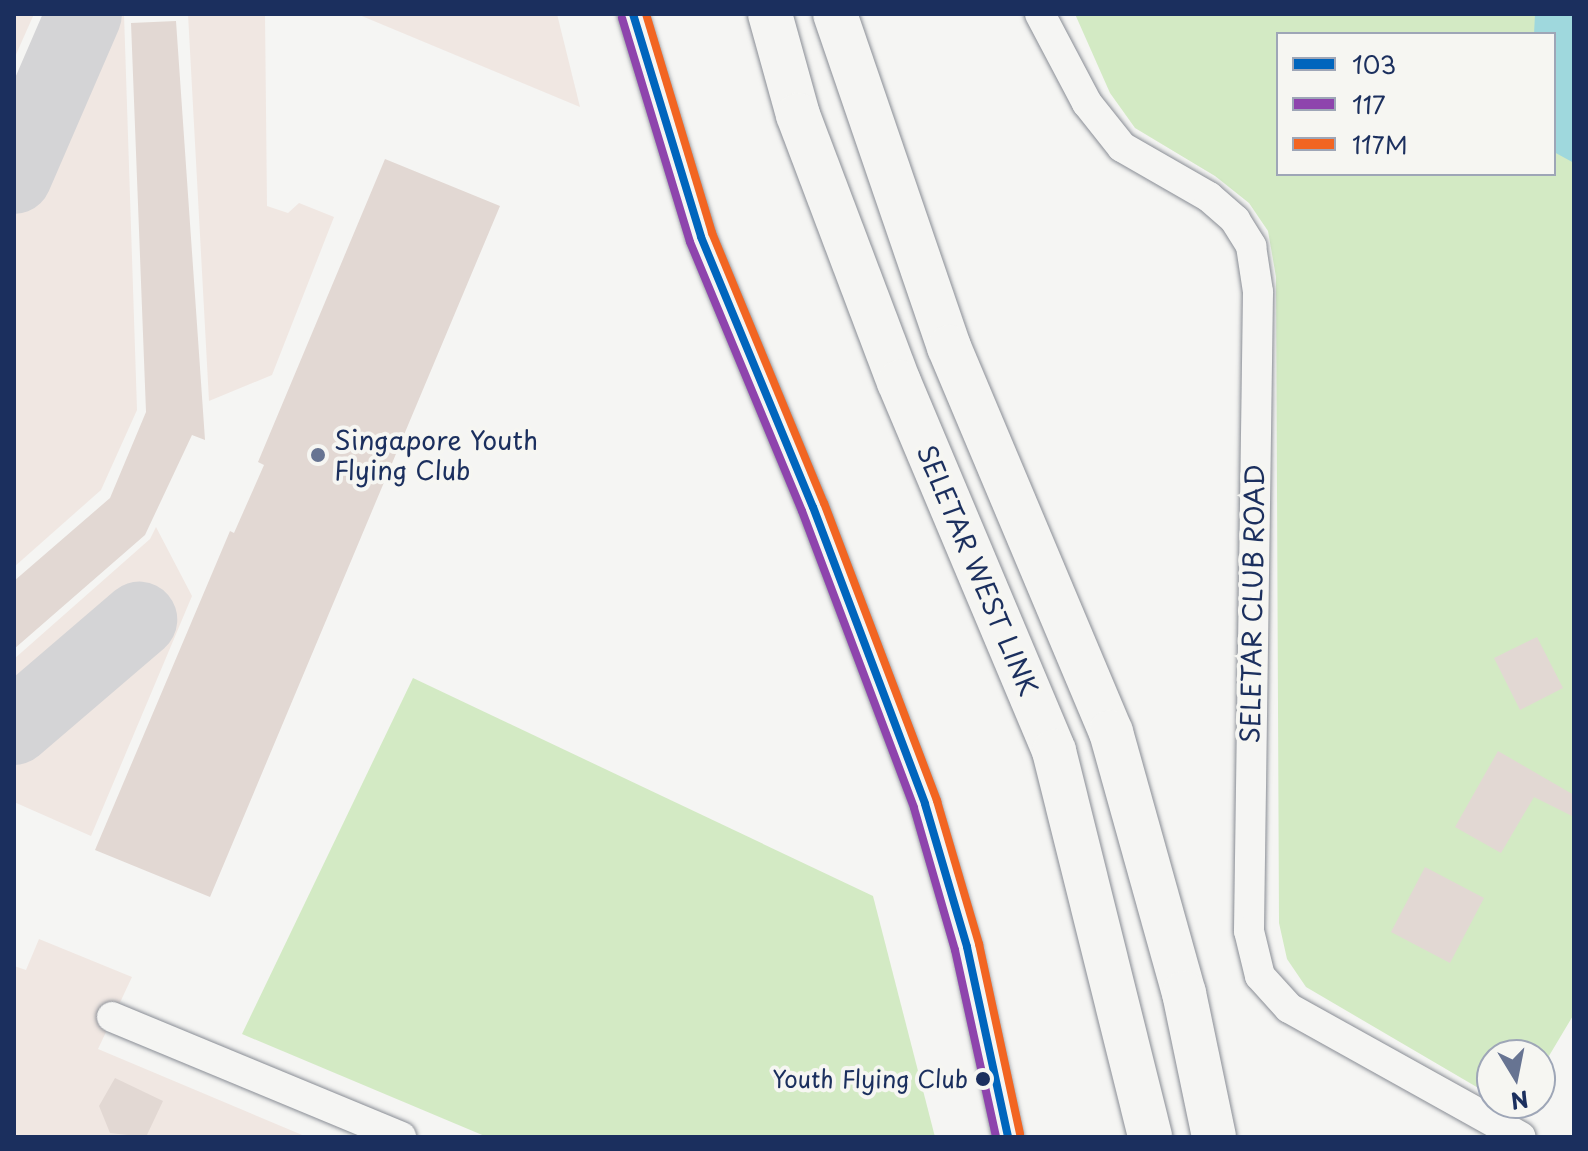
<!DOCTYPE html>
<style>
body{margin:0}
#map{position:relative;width:1588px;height:1151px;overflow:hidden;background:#f5f5f3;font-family:"Playpen Sans",sans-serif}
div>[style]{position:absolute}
.built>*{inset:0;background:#f0e7e2}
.green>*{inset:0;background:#d3eac4}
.water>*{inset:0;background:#9fd8dd}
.taxiway>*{height:76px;margin:-38px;padding:0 38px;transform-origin:38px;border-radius:38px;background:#d4d4d6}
.building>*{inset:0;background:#e2d8d3}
.roads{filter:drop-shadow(0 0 2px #898d95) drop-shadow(0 0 2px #898d95)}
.street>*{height:30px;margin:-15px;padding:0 15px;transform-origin:15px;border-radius:15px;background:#f5f5f3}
.secondary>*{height:44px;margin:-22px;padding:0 22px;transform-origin:22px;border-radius:22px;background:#f5f5f3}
.bus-1>*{height:8px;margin:-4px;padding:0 4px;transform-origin:4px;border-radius:4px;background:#0065bd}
.bus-2>*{height:8px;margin:-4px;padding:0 4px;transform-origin:4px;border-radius:4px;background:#8e44ad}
.bus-3>*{height:8px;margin:-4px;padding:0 4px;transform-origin:4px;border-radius:4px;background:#f26522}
.dots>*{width:22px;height:22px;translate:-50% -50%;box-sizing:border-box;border:4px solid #f6f6f2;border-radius:50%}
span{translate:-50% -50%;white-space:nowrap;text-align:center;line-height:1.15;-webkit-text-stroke:8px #f6f6f2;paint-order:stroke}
.bus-label{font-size:24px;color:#1b2f5e}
.right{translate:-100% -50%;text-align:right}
.poi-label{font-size:26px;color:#1b2f5e}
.left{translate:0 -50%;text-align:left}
.street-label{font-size:26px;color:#1b2f5e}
.frame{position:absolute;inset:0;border:16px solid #1b2f5e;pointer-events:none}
.legend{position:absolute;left:1276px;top:32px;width:280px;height:144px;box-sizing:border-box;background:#f6f6f2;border:2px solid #9ea6b7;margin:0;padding:10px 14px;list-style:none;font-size:24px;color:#1b2f5e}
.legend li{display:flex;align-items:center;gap:16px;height:40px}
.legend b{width:40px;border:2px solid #9ea6b7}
.north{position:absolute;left:1476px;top:1039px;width:80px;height:80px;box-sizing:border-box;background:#f6f6f2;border:2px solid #9ea6b7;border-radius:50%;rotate:170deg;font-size:22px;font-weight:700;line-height:32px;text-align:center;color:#1b2f5e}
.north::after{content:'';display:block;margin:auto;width:28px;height:36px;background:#677492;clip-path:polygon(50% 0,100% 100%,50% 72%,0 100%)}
</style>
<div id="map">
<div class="built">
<i style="clip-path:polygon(14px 14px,34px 14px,14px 59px)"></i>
<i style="clip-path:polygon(46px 14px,124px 14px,137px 410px,101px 490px,14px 567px,14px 86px)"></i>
<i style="clip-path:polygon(188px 14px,265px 14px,267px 206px,288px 213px,299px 203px,334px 217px,272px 375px,209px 401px)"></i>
<i style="clip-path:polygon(357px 14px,557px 14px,580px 107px)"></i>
<i style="clip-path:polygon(156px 527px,192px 596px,91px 836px,14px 802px,14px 659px,150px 539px)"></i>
<i style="clip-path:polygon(39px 939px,132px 977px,98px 1049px,307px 1137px,14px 1137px,14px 966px,26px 970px)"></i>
</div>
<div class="green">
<i style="clip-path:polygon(evenodd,1075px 14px,1574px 14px,1574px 1014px,1540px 1071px,1540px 1055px,1492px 1055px,1492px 1096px,1306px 987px,1287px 959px,1279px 923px,1276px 277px,1268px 231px,1249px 203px,1215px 176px,1135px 128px,1110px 93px,1075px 14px,1278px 34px,1554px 34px,1554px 174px,1278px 174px,1278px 34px)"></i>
<i style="clip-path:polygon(413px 678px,873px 896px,935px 1137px,487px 1137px,242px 1034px)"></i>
</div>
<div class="water">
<i style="clip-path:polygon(1535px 14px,1574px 14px,1574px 163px,1554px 152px,1554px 34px,1534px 34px)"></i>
</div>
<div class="taxiway">
<i style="left:14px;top:176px;width:176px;rotate:-66.6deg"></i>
<i style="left:14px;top:727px;width:165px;rotate:-40.6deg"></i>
</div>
<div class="building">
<i style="clip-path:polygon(176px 21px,205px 440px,192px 435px,145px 535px,14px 649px,14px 581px,110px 498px,146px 412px,131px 23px)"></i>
<i style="clip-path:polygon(385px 159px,500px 206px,210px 897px,95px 850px,230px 531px,234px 533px,264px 465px,258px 462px)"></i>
<i style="clip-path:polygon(1537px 637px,1563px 688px,1520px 710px,1494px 658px)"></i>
<i style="clip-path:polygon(1498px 751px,1574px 795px,1574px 817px,1534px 797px,1501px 853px,1455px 827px)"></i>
<i style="clip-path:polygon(1425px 867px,1484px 898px,1450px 963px,1391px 932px)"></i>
<i style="clip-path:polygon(115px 1078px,163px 1101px,146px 1137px,110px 1133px,99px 1106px)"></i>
</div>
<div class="roads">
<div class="street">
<i style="left:633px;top:14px;width:233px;rotate:73deg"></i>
<i style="left:701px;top:237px;width:292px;rotate:67.5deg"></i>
<i style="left:813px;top:507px;width:317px;rotate:69.3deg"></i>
<i style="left:925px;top:804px;width:149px;rotate:73.6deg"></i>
<i style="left:967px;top:947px;width:194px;rotate:77.8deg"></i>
<i style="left:1040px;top:14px;width:101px;rotate:62.2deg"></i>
<i style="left:1087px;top:103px;width:56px;rotate:51.5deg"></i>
<i style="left:1122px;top:147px;width:100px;rotate:29.9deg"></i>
<i style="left:1209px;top:197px;width:35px;rotate:41deg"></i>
<i style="left:1235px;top:220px;width:31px;rotate:58deg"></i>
<i style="left:1251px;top:246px;width:47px;rotate:81.3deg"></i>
<i style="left:1258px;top:292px;width:639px;rotate:90.81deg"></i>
<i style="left:1249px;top:931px;width:46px;rotate:76.3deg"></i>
<i style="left:1260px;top:976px;width:43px;rotate:47.8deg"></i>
<i style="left:1289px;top:1008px;width:265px;rotate:29.1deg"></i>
<i style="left:112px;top:1017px;width:313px;rotate:22.5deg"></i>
</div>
<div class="secondary">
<i style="left:770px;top:14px;width:105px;rotate:74.5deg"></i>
<i style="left:798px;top:115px;width:285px;rotate:69.3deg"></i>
<i style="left:899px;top:382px;width:400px;rotate:67.2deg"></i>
<i style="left:1054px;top:751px;width:398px;rotate:76deg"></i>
<i style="left:835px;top:14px;width:352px;rotate:71.1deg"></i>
<i style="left:949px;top:347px;width:418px;rotate:67.2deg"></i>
<i style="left:1111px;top:732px;width:271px;rotate:74.4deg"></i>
<i style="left:1184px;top:993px;width:147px;rotate:78.2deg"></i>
</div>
</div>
<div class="bus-1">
<i style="left:633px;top:14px;width:233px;rotate:73deg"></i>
<i style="left:701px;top:237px;width:292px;rotate:67.5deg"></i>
<i style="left:813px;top:507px;width:317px;rotate:69.3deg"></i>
<i style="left:925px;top:804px;width:149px;rotate:73.6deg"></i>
<i style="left:967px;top:947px;width:194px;rotate:77.8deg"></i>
</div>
<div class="bus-2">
<i style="left:622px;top:18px;width:234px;rotate:73.1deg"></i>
<i style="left:690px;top:242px;width:291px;rotate:67.4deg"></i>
<i style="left:802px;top:511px;width:317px;rotate:69.3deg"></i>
<i style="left:914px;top:808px;width:148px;rotate:73.9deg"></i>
<i style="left:955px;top:950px;width:191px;rotate:77.6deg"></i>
</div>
<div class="bus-3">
<i style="left:646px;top:14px;width:229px;rotate:73.2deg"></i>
<i style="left:712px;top:233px;width:292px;rotate:67.5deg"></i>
<i style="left:824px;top:503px;width:319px;rotate:69.2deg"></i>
<i style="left:937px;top:801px;width:149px;rotate:73.6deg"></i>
<i style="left:979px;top:944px;width:194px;rotate:77.8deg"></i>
</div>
<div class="dots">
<i style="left:318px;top:455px;background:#677492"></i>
<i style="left:983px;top:1079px;background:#1b2f5e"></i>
</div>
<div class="bus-label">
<span class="right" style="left:968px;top:1079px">Youth Flying Club</span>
</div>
<div class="poi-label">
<span class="left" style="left:334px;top:455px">Singapore Youth<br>Flying Club</span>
</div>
<div class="street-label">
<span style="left:978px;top:570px;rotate:67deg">SELETAR WEST LINK</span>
<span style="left:1252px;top:604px;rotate:-89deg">SELETAR CLUB ROAD</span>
</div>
<div class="frame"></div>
<ul class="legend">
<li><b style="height:10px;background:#0065bd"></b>103</li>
<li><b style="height:10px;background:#8e44ad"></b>117</li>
<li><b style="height:10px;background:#f26522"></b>117M</li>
</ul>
<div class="north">N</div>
</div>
